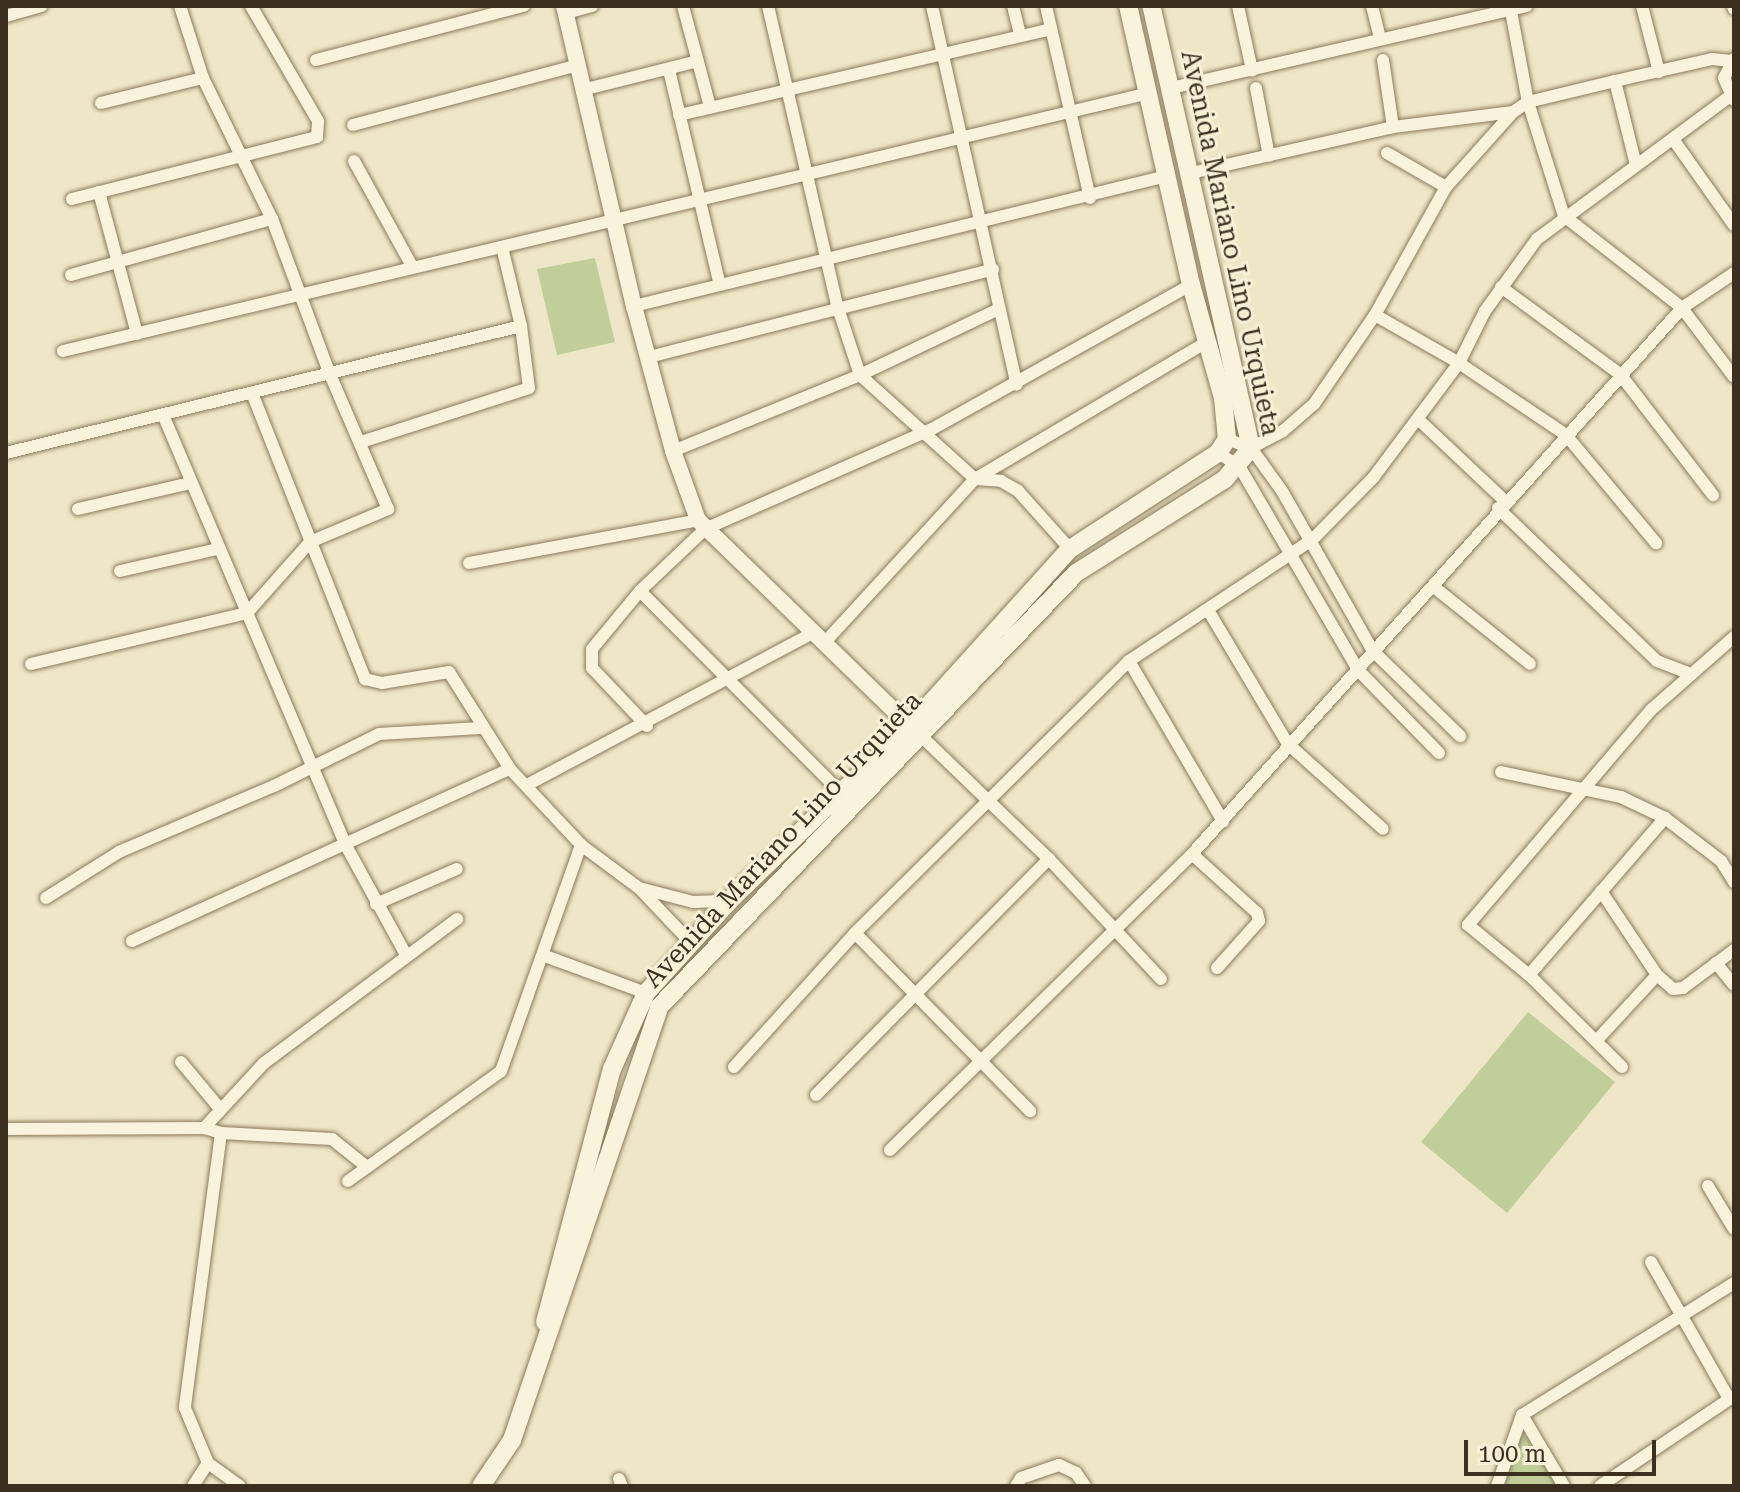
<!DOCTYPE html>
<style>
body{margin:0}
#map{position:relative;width:1740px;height:1492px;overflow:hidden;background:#eee7c7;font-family:"Roboto Serif",serif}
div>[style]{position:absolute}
.green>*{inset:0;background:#c1cd9b}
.roads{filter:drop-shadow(0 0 2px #8a7a5d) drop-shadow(0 0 2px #8a7a5d)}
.minor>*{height:12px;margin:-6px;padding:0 6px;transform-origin:6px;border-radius:6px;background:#f9f3db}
.tertiary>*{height:16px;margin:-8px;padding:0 8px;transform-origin:8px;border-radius:8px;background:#f9f3db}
.secondary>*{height:18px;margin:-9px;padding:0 9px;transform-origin:9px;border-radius:9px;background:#f9f3db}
span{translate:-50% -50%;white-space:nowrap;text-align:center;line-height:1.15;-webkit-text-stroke:6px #f6f0d7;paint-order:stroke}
.street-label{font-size:26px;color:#3b3020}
.frame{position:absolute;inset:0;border:8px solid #3b3020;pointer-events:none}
.scale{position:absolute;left:1464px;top:1440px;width:192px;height:36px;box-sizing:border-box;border:4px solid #3b3020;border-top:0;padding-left:10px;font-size:24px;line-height:28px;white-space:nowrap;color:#3b3020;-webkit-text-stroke:6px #f6f0d7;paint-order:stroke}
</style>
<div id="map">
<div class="green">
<i style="clip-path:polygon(595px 258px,615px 342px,557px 355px,537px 269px)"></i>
<i style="clip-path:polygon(1528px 1012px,1615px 1082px,1507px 1213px,1421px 1142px)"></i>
<i style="clip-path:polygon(1520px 1435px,1526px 1436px,1557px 1486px,1505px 1484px)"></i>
</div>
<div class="roads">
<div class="minor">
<i style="left:683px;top:6px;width:105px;rotate:75deg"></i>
<i style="left:768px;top:6px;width:307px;rotate:77deg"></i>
<i style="left:837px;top:305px;width:74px;rotate:71.8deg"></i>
<i style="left:860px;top:375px;width:155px;rotate:42.1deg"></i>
<i style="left:975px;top:479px;width:26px;rotate:4deg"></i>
<i style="left:1001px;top:481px;width:20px;rotate:30deg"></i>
<i style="left:1018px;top:491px;width:78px;rotate:48.1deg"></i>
<i style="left:932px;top:6px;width:388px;rotate:77.4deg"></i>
<i style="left:1013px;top:6px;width:30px;rotate:76deg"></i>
<i style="left:1046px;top:6px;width:197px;rotate:77.1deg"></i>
<i style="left:1238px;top:6px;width:66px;rotate:77.7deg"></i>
<i style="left:1372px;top:6px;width:34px;rotate:76deg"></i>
<i style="left:1510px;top:6px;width:98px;rotate:79.4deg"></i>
<i style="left:1528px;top:102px;width:120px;rotate:72.5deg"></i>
<i style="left:1564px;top:216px;width:150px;rotate:37.9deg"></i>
<i style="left:1682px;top:308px;width:86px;rotate:53deg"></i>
<i style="left:1642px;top:6px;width:68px;rotate:75.6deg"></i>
<i style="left:1733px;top:6px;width:3px;rotate:72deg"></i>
<i style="left:566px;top:13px;width:27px;rotate:-15deg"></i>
<i style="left:6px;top:16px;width:37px;rotate:-16deg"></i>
<i style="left:1734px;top:59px;width:21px;rotate:118deg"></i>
<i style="left:1724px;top:78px;width:24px;rotate:66deg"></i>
<i style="left:316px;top:60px;width:215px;rotate:-14.6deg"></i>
<i style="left:1383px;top:60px;width:68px;rotate:81.5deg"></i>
<i style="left:669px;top:70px;width:221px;rotate:76.7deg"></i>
<i style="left:1615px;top:81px;width:87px;rotate:76deg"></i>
<i style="left:1171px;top:88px;width:365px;rotate:-13deg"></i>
<i style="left:1256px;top:88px;width:69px;rotate:79.2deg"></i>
<i style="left:586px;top:89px;width:115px;rotate:-14deg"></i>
<i style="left:101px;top:103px;width:105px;rotate:-13.8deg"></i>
<i style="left:679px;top:115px;width:382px;rotate:-13deg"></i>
<i style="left:353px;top:125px;width:233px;rotate:-14.9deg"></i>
<i style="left:1673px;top:139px;width:105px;rotate:54.7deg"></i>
<i style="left:1387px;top:153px;width:68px;rotate:30deg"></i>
<i style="left:354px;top:161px;width:120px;rotate:61.1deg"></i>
<i style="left:1191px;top:173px;width:207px;rotate:-12.8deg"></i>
<i style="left:1393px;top:127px;width:121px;rotate:-7.1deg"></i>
<i style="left:99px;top:192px;width:147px;rotate:75deg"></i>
<i style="left:72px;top:199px;width:253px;rotate:-14.2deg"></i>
<i style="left:317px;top:137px;width:16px;rotate:-86deg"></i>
<i style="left:318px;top:121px;width:133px;rotate:-120.2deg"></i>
<i style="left:71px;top:275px;width:209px;rotate:-15.6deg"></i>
<i style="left:1501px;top:287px;width:147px;rotate:36.2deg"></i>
<i style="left:1620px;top:374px;width:153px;rotate:52.5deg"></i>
<i style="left:634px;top:306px;width:549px;rotate:-13.71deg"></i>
<i style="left:1375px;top:315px;width:97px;rotate:29.7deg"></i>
<i style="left:1459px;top:363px;width:129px;rotate:33.9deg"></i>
<i style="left:1566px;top:435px;width:141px;rotate:50.2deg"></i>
<i style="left:63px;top:351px;width:1116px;rotate:-13.36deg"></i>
<i style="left:649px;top:357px;width:355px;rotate:-14.3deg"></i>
<i style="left:252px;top:393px;width:308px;rotate:68.4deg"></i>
<i style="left:365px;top:679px;width:17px;rotate:13deg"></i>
<i style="left:382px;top:683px;width:68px;rotate:-9.3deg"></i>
<i style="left:449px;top:672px;width:115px;rotate:57.8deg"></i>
<i style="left:510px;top:769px;width:104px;rotate:46.9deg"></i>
<i style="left:581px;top:845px;width:72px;rotate:36.6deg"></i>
<i style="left:639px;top:888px;width:56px;rotate:14.5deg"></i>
<i style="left:693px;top:902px;width:36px;rotate:-2deg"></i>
<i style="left:164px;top:417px;width:462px;rotate:67deg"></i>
<i style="left:344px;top:842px;width:129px;rotate:61.2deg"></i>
<i style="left:1419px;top:420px;width:118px;rotate:43.3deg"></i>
<i style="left:1227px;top:439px;width:26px;rotate:21deg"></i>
<i style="left:1251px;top:448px;width:53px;rotate:54.2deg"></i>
<i style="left:1282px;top:491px;width:184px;rotate:60.4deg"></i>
<i style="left:1373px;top:651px;width:122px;rotate:44.3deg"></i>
<i style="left:361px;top:442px;width:176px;rotate:-17.8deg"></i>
<i style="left:529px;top:388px;width:63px;rotate:-97.4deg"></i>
<i style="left:521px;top:326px;width:81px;rotate:-103.5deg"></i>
<i style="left:1251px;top:448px;width:36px;rotate:-28deg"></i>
<i style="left:1283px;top:431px;width:41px;rotate:-41.1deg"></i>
<i style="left:1314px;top:404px;width:108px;rotate:-55.6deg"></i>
<i style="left:1375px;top:315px;width:146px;rotate:-61deg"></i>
<i style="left:1446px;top:187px;width:101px;rotate:-48.2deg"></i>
<i style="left:1513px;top:112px;width:18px;rotate:-34deg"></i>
<i style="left:1528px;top:102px;width:89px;rotate:-13.6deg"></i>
<i style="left:1615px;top:81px;width:99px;rotate:-12.8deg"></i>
<i style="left:1712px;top:59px;width:19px;rotate:6deg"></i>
<i style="left:673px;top:451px;width:202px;rotate:-22.1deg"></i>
<i style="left:860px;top:375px;width:154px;rotate:-25.4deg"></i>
<i style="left:6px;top:453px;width:530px;rotate:-13.85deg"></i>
<i style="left:1218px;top:453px;width:25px;rotate:32deg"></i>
<i style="left:1239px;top:466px;width:236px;rotate:59.7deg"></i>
<i style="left:1358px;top:670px;width:116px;rotate:45.7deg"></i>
<i style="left:1498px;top:508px;width:221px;rotate:43.9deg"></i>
<i style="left:1657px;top:661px;width:33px;rotate:21deg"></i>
<i style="left:78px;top:509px;width:116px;rotate:-13deg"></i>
<i style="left:469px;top:563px;width:233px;rotate:-10.6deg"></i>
<i style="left:120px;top:571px;width:100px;rotate:-12.7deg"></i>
<i style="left:1434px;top:587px;width:123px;rotate:38.7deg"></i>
<i style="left:640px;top:591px;width:284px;rotate:45.1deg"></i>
<i style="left:1208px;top:610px;width:156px;rotate:59.2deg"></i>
<i style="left:1288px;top:744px;width:127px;rotate:41.8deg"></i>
<i style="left:826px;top:641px;width:220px;rotate:-47.4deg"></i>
<i style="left:975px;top:479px;width:269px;rotate:-30.6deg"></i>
<i style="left:1129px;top:661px;width:186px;rotate:59.6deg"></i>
<i style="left:31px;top:664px;width:222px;rotate:-13.3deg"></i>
<i style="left:247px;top:613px;width:95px;rotate:-48.4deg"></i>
<i style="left:310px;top:542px;width:85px;rotate:-22.9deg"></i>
<i style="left:388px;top:509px;width:149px;rotate:-113.3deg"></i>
<i style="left:329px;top:372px;width:163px;rotate:-110.4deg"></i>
<i style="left:272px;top:219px;width:157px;rotate:-116.1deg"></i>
<i style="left:203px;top:78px;width:76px;rotate:-107.7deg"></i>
<i style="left:647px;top:726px;width:80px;rotate:-133.5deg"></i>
<i style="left:592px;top:668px;width:19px;rotate:-90deg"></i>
<i style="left:592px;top:649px;width:75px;rotate:-50.4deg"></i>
<i style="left:640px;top:591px;width:90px;rotate:-43.6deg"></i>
<i style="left:705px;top:529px;width:248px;rotate:-23.8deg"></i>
<i style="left:932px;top:429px;width:296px;rotate:-29.1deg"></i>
<i style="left:918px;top:733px;width:182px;rotate:43.9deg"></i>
<i style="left:1049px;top:859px;width:164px;rotate:47deg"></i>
<i style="left:1501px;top:772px;width:123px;rotate:11.8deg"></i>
<i style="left:1621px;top:797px;width:49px;rotate:25.5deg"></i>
<i style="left:1665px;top:818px;width:71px;rotate:37.5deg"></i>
<i style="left:1721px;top:861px;width:25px;rotate:58deg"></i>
<i style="left:527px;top:785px;width:324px;rotate:-28deg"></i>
<i style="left:1192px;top:854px;width:88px;rotate:42.2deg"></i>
<i style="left:1257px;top:913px;width:8px;rotate:76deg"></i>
<i style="left:1259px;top:921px;width:63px;rotate:131.8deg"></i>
<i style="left:639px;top:888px;width:76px;rotate:46.6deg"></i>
<i style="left:1601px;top:891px;width:101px;rotate:56.3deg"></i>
<i style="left:46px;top:898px;width:86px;rotate:-32.2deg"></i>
<i style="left:119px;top:852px;width:168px;rotate:-23.1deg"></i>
<i style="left:274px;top:786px;width:117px;rotate:-26.3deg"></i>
<i style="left:379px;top:734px;width:101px;rotate:-3.4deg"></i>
<i style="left:376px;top:904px;width:88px;rotate:-23.4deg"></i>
<i style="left:855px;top:933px;width:250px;rotate:45.5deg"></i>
<i style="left:132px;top:941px;width:415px;rotate:-24.5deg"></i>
<i style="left:545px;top:956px;width:108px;rotate:20.1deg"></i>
<i style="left:1716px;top:963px;width:28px;rotate:51deg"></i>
<i style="left:1529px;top:975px;width:208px;rotate:-49.1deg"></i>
<i style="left:1597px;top:1040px;width:88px;rotate:-47.3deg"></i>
<i style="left:1657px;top:975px;width:21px;rotate:41deg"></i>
<i style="left:1673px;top:989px;width:10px;rotate:-6deg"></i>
<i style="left:1683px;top:988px;width:64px;rotate:-36.7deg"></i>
<i style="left:181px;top:1062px;width:62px;rotate:50.2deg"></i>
<i style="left:734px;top:1067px;width:181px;rotate:-47.9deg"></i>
<i style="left:855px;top:933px;width:386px;rotate:-44.8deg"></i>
<i style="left:1129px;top:661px;width:219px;rotate:-33.5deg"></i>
<i style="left:1312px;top:540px;width:87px;rotate:-45.5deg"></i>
<i style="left:1373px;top:478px;width:144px;rotate:-53.2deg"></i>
<i style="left:1459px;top:363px;width:58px;rotate:-63.4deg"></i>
<i style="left:1485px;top:311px;width:89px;rotate:-54.2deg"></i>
<i style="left:1537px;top:239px;width:240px;rotate:-36.5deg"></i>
<i style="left:1622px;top:1067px;width:131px;rotate:-135.3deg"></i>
<i style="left:1529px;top:975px;width:79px;rotate:-140.7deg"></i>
<i style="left:1468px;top:925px;width:284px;rotate:-49.6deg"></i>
<i style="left:1652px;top:709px;width:109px;rotate:-41.3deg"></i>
<i style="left:816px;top:1095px;width:332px;rotate:-45.4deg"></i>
<i style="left:204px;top:1128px;width:18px;rotate:16deg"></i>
<i style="left:221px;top:1133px;width:277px;rotate:97.5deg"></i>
<i style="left:185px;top:1408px;width:60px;rotate:67.3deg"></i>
<i style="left:208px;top:1463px;width:39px;rotate:36deg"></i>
<i style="left:6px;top:1129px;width:198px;rotate:-0.3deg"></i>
<i style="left:204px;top:1128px;width:88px;rotate:-47.3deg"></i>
<i style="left:264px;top:1063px;width:241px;rotate:-36.7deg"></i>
<i style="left:221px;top:1133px;width:111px;rotate:3.1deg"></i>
<i style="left:332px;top:1139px;width:45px;rotate:38.7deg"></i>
<i style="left:890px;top:1150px;width:423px;rotate:-44.4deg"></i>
<i style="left:1192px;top:854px;width:734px;rotate:-48.09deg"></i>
<i style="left:1682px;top:308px;width:63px;rotate:-33.9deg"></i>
<i style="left:348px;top:1181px;width:188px;rotate:-35.7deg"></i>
<i style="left:501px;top:1071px;width:240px;rotate:-70.5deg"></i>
<i style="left:1708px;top:1186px;width:50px;rotate:58.8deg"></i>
<i style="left:1651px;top:1262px;width:158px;rotate:60.3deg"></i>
<i style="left:1522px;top:1415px;width:82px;rotate:59.4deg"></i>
<i style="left:619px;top:1479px;width:8px;rotate:67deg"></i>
<i style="left:193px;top:1486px;width:27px;rotate:-57deg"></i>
<i style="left:1016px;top:1486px;width:9px;rotate:-58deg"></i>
<i style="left:1021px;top:1478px;width:40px;rotate:-18.9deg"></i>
<i style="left:1059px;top:1465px;width:19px;rotate:25deg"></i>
<i style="left:1076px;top:1473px;width:16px;rotate:55deg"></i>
<i style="left:1497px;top:1486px;width:75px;rotate:-70.6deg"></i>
<i style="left:1522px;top:1415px;width:250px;rotate:-31.9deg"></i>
<i style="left:1600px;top:1486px;width:161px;rotate:-33.9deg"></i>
</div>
<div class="tertiary">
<i style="left:564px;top:6px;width:308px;rotate:76.9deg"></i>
<i style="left:634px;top:306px;width:150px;rotate:74.9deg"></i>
<i style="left:673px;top:451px;width:73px;rotate:70.1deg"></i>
<i style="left:698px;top:520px;width:305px;rotate:44.2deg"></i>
</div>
<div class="secondary">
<i style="left:545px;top:1322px;width:262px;rotate:-75.2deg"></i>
<i style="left:612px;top:1069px;width:83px;rotate:-65.9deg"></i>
<i style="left:646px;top:993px;width:124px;rotate:-47.9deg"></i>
<i style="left:729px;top:901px;width:249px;rotate:-44deg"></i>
<i style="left:908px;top:728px;width:241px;rotate:-47.9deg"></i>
<i style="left:1070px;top:549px;width:176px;rotate:-33deg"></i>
<i style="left:1218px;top:453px;width:17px;rotate:-57deg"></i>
<i style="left:1227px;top:439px;width:41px;rotate:-95.6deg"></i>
<i style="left:1223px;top:398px;width:117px;rotate:-105.8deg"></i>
<i style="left:1191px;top:285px;width:286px;rotate:-102.7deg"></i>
<i style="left:481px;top:1486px;width:55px;rotate:-56deg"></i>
<i style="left:512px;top:1440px;width:457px;rotate:-71.2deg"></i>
<i style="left:659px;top:1007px;width:602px;rotate:-46.14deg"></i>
<i style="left:1076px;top:573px;width:176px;rotate:-32.2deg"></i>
<i style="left:1225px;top:479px;width:40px;rotate:-50deg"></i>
<i style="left:1251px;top:448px;width:453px;rotate:-102.7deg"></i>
</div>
</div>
<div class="street-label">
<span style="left:1230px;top:243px;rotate:78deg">Avenida Mariano Lino Urquieta</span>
<span style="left:783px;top:840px;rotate:-47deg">Avenida Mariano Lino Urquieta</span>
</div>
<div class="frame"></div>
<div class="scale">100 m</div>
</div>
